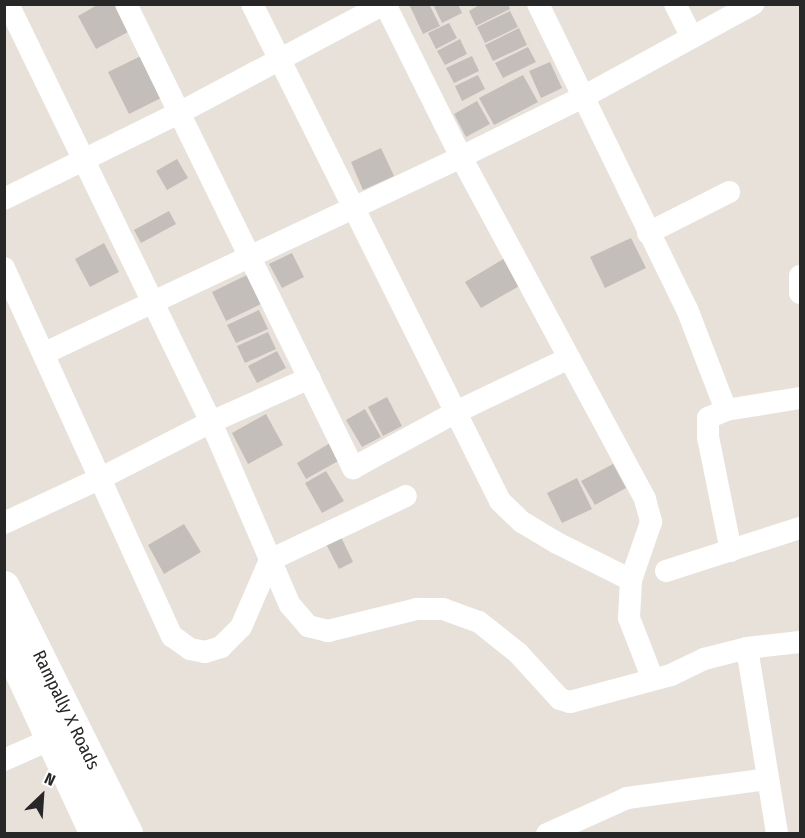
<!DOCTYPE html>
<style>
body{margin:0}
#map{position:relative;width:805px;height:838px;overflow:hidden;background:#e8e1d9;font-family:"Fira Sans Condensed",sans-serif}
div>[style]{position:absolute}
.building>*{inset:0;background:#c3beb9}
.street>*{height:22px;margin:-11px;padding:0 11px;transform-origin:11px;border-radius:11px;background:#fff}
.secondary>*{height:32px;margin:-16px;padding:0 16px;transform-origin:16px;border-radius:16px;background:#fff}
span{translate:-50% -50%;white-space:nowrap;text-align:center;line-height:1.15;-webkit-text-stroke:4.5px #fff;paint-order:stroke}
.street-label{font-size:18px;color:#272727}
.frame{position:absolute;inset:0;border:6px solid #272727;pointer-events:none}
.north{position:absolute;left:12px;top:766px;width:60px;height:60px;-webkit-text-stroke:4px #fff;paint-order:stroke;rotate:25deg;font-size:16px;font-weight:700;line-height:24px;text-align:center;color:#272727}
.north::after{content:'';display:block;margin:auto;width:21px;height:27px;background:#272727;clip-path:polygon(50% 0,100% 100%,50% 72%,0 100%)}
</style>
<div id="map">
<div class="building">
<i style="clip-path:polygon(99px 4px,116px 4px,130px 31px,96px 49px,78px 16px)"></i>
<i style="clip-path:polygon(409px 4px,429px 4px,440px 26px,423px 34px)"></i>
<i style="clip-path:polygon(433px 4px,458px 4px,462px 13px,442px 23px)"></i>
<i style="clip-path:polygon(481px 4px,508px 4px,510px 9px,476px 26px,469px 11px)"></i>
<i style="clip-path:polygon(510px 11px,518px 27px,485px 43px,477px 27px)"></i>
<i style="clip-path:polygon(449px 23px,457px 38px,436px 49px,428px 33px)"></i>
<i style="clip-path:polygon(519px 28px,527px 45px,493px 61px,485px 45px)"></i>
<i style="clip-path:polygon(460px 39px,467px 54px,445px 65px,437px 51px)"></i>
<i style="clip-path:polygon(528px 47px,536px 62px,503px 78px,495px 63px)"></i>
<i style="clip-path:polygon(141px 56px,161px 98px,129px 114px,108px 72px)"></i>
<i style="clip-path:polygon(472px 56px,479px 71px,454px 83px,446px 68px)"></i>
<i style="clip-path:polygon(550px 62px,562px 88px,541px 98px,529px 71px)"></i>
<i style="clip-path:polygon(478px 75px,485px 89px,462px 101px,455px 86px)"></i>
<i style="clip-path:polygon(523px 75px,538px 102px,494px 125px,479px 98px)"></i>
<i style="clip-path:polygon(477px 101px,490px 124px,466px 137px,454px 114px)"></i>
<i style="clip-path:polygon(381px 148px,394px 176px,363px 190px,351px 162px)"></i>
<i style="clip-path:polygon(177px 159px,188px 178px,167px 190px,156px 171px)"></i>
<i style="clip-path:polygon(169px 211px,176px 224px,141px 243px,134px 230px)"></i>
<i style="clip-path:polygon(631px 238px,646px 268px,605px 288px,590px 257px)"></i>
<i style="clip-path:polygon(104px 243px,119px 272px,90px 287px,75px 259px)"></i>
<i style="clip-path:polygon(292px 253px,304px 277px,282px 288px,269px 264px)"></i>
<i style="clip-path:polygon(505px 258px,521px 285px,481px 308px,465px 282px)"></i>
<i style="clip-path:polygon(247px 275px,261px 304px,226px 321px,212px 292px)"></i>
<i style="clip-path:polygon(259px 310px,268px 329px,236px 343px,227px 325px)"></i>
<i style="clip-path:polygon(268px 332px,276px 349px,245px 363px,237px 346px)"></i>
<i style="clip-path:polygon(277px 351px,286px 368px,257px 383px,248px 366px)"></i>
<i style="clip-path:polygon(387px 397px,402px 426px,383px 436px,368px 407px)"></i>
<i style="clip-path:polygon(365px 409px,381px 437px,362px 447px,346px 420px)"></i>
<i style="clip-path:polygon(266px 414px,283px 445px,248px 464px,232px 433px)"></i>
<i style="clip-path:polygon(330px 443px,340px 460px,306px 479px,297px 463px)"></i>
<i style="clip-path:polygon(613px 464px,626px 488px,595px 505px,581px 481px)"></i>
<i style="clip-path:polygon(326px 471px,344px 501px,322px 513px,305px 483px)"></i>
<i style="clip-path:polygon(577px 478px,592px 509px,562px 523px,547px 493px)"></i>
<i style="clip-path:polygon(184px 524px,201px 552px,164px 574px,148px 545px)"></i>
<i style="clip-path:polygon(340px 535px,353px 562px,339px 569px,325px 542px)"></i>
</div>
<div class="street">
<i style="left:8px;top:4px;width:465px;rotate:64.1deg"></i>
<i style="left:211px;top:422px;width:199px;rotate:66.7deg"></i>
<i style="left:290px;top:605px;width:28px;rotate:49deg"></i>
<i style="left:308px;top:626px;width:21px;rotate:14deg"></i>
<i style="left:328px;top:631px;width:92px;rotate:-13.9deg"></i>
<i style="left:417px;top:609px;width:26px"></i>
<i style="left:443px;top:609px;width:38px;rotate:20deg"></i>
<i style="left:479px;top:622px;width:50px;rotate:38.5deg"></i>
<i style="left:518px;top:653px;width:62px;rotate:47.6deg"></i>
<i style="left:560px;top:699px;width:10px;rotate:17deg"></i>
<i style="left:570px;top:702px;width:105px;rotate:-15deg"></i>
<i style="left:671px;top:675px;width:37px;rotate:-26deg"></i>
<i style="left:704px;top:659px;width:44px;rotate:-14.3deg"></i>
<i style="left:747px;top:648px;width:53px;rotate:-6.5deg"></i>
<i style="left:126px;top:4px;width:517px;rotate:63.93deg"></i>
<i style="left:353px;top:468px;width:117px;rotate:-28.5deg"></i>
<i style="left:456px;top:412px;width:125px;rotate:-25.5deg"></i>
<i style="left:252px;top:4px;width:555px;rotate:63.48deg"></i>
<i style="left:500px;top:501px;width:30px;rotate:44deg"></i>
<i style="left:522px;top:522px;width:41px;rotate:31deg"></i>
<i style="left:557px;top:543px;width:83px;rotate:26.6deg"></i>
<i style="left:385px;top:4px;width:171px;rotate:63.6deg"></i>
<i style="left:461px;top:157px;width:388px;rotate:61.7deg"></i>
<i style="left:645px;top:499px;width:24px;rotate:75deg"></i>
<i style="left:651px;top:522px;width:61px;rotate:109deg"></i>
<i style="left:631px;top:580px;width:38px;rotate:93deg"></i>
<i style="left:629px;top:618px;width:66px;rotate:68.8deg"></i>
<i style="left:538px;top:4px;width:339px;rotate:64deg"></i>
<i style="left:687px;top:309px;width:108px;rotate:68.9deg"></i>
<i style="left:675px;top:4px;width:37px;rotate:63deg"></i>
<i style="left:4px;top:199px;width:195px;rotate:-26.2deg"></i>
<i style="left:179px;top:113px;width:232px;rotate:-28deg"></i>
<i style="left:648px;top:233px;width:91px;rotate:-26.8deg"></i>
<i style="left:4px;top:268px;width:405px;rotate:65.5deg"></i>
<i style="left:172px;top:636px;width:22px;rotate:36deg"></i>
<i style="left:190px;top:649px;width:15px;rotate:11deg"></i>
<i style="left:205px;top:652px;width:17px;rotate:-17deg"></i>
<i style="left:221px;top:647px;width:28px;rotate:-45deg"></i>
<i style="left:241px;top:627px;width:73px;rotate:-66.6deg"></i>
<i style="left:270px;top:560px;width:150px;rotate:-25.2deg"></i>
<i style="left:800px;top:276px;width:17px;rotate:90deg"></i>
<i style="left:45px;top:353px;width:460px;rotate:-25.2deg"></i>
<i style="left:461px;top:157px;width:138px;rotate:-26.2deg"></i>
<i style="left:585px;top:96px;width:192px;rotate:-28.7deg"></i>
<i style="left:4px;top:523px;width:107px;rotate:-24.9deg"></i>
<i style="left:101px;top:478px;width:123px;rotate:-27deg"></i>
<i style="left:211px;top:422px;width:108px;rotate:-24deg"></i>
<i style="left:731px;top:551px;width:116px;rotate:-101.4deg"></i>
<i style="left:708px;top:437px;width:19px;rotate:-90deg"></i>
<i style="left:708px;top:418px;width:20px;rotate:-24deg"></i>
<i style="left:726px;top:410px;width:75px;rotate:-9.2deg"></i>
<i style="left:666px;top:571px;width:141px;rotate:-17.8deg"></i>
<i style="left:747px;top:648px;width:188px;rotate:80.8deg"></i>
<i style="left:4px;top:760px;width:51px;rotate:-24.1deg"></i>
<i style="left:547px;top:834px;width:88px;rotate:-24.2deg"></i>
<i style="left:627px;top:798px;width:142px;rotate:-7.7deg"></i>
</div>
<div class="secondary">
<i style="left:4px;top:587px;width:276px;rotate:63.5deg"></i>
<i style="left:4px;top:636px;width:218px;rotate:65.1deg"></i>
</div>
<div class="street-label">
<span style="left:66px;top:710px;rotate:64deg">Rampally X Roads</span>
</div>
<div class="frame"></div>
<div class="north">N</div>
</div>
